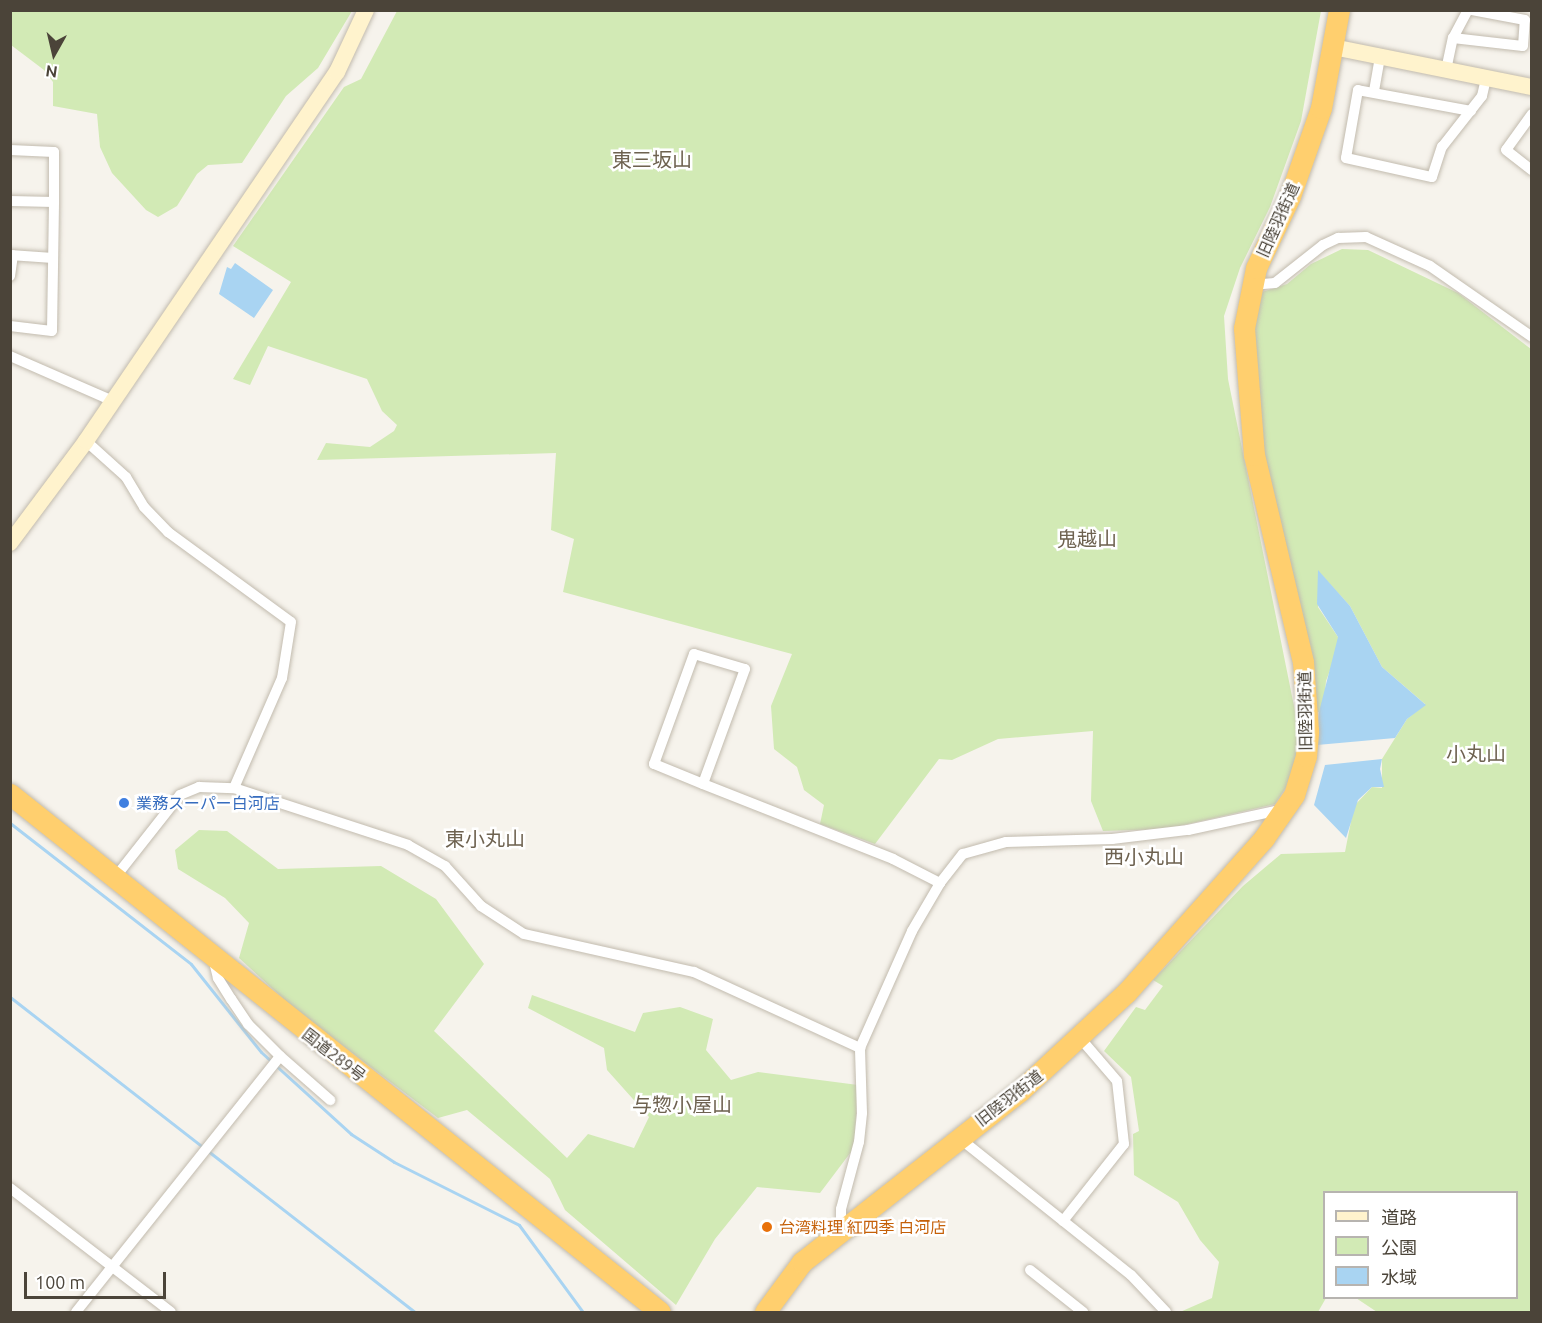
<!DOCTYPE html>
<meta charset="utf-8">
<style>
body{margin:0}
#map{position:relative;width:1542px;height:1323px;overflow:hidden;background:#f6f3ec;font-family:Ubuntu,"Noto Sans JP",sans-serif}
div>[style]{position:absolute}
.green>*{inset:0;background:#d2eab5}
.water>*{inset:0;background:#a9d4f2}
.stream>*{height:3px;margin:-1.5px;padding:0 1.5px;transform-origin:1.5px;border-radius:1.5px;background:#a9d4f2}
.roads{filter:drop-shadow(0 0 2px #c2bbae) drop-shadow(0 0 2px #c2bbae)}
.street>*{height:10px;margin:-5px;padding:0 5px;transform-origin:5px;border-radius:5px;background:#fff}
.secondary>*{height:16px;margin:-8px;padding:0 8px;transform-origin:8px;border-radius:8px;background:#fff3cd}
.highway>*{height:21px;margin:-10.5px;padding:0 10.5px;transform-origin:10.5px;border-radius:10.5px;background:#ffcf6e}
.dots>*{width:16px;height:16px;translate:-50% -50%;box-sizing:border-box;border:3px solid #fff;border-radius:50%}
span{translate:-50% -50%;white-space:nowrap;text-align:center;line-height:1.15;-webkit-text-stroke:5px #fff;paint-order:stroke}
.street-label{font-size:16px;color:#4b4439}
.shop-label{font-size:16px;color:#366cbe}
.left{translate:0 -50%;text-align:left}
.food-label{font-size:16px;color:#c56008}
.quarter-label{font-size:20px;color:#6e6250}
.frame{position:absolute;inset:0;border:12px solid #4b4439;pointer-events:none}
.legend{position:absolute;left:1323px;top:1191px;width:195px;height:108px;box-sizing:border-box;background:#fff;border:2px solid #b7b4b0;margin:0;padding:8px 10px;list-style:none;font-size:18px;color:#4b4439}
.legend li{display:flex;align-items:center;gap:12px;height:30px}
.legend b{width:30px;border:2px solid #b7b4b0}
.north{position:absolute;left:24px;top:24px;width:60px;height:60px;-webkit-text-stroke:4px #fff;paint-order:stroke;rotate:188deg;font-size:16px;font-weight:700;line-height:24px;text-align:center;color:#4b4439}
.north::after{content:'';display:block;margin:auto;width:21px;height:27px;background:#4b4439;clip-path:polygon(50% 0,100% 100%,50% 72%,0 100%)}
.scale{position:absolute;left:24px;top:1272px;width:142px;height:27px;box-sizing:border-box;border:3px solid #4b4439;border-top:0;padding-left:8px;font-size:18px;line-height:21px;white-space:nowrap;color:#4b4439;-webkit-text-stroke:4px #fff;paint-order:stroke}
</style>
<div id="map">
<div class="green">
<i style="clip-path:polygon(11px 10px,352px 10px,352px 11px,318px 68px,286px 96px,242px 163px,208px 165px,197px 174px,177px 206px,158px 217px,146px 210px,112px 173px,100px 147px,97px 114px,53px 106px,53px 82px,44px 70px,11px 45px)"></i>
<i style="clip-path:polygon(397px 11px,1321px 11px,1301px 121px,1270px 207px,1240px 268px,1224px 316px,1228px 379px,1295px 711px,1298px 752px,1287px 786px,1275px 804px,1166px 829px,1103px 831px,1091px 801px,1093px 731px,998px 739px,952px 760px,939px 759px,875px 844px,820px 824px,824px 805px,804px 790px,797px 767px,774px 749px,771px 706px,792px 654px,563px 592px,574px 539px,551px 530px,556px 453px,317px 460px,326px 443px,370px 447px,394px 431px,397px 425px,382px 411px,367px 379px,268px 346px,250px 385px,233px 379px,291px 282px,233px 246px,344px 87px,361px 79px)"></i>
<i style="clip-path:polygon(1342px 249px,1368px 250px,1458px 293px,1531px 349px,1531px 1312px,1377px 1312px,1356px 1298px,1516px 1298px,1516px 1192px,1324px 1192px,1326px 1298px,1318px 1312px,1180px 1312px,1212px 1298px,1219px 1262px,1200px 1240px,1178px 1202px,1134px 1175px,1133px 1134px,1139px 1131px,1131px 1077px,1104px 1051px,1136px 1007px,1145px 1010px,1163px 986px,1153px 980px,1243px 886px,1281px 854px,1345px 852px,1354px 806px,1372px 787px,1382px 788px,1382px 759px,1407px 719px,1425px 704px,1382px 667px,1350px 606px,1318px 571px,1318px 607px,1338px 637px,1338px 649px,1326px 681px,1324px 703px,1319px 712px,1315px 711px,1263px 479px,1250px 352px,1259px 293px,1287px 284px,1311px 264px)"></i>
<i style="clip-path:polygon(199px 830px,227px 831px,278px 869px,381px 866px,436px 899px,484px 964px,434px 1031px,567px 1158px,588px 1134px,634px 1148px,649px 1117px,607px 1070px,604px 1048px,528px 1008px,532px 995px,635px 1032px,643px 1013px,680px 1007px,713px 1019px,706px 1050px,731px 1080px,758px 1072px,858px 1085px,854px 1148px,820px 1193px,757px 1187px,715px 1239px,676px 1305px,565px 1210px,550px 1179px,467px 1110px,438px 1118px,297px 1011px,239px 958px,249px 923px,225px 898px,178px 869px,175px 850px)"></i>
</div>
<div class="water">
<i style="clip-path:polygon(235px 263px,273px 290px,254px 318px,219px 294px,227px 267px,231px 269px)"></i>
<i style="clip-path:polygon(1318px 570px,1350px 606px,1382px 667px,1426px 705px,1407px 719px,1395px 738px,1317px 745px,1319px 712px,1338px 637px,1317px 604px)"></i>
<i style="clip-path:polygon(1382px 759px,1380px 769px,1384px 787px,1372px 787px,1358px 800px,1346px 838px,1314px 805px,1325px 765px)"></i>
</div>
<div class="stream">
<i style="left:10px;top:823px;width:229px;rotate:37.9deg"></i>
<i style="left:191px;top:964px;width:112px;rotate:51.5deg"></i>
<i style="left:261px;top:1052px;width:122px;rotate:42.3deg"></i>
<i style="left:351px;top:1134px;width:51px;rotate:33.1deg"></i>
<i style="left:394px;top:1162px;width:140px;rotate:26.7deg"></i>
<i style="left:519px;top:1225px;width:108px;rotate:53.7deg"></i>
<i style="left:10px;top:997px;width:244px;rotate:37.9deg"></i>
<i style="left:208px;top:1151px;width:262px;rotate:37.9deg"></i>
</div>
<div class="roads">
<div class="street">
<i style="left:1453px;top:38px;width:70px;rotate:6.5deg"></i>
<i style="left:1523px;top:46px;width:26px;rotate:-86deg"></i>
<i style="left:1525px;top:20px;width:54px;rotate:-169.3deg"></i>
<i style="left:1446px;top:70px;width:33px;rotate:-78deg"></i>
<i style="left:1453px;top:38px;width:32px;rotate:-62deg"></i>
<i style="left:1374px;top:91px;width:35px;rotate:-80deg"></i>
<i style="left:1471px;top:111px;width:115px;rotate:-169.5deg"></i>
<i style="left:1358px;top:90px;width:69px;rotate:100deg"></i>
<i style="left:1346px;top:158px;width:88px;rotate:12.5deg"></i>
<i style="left:1432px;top:177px;width:32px;rotate:-72deg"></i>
<i style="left:1442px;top:147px;width:65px;rotate:-51.9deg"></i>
<i style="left:1482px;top:96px;width:18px;rotate:-77deg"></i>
<i style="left:1532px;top:114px;width:44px;rotate:125.8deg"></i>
<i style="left:1506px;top:150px;width:33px;rotate:38deg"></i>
<i style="left:10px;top:150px;width:44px;rotate:2.6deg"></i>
<i style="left:54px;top:152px;width:50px;rotate:90deg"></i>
<i style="left:54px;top:202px;width:44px;rotate:-178.7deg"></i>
<i style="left:10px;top:255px;width:43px;rotate:4deg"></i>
<i style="left:10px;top:276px;width:21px;rotate:-82deg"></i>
<i style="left:1251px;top:285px;width:24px;rotate:-5deg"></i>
<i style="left:1275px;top:283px;width:61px;rotate:-38.4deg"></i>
<i style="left:1323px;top:245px;width:17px;rotate:-25deg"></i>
<i style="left:1338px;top:238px;width:28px;rotate:-2deg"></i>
<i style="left:1366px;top:237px;width:70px;rotate:24.4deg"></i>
<i style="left:1430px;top:266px;width:124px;rotate:34.8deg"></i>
<i style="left:10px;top:326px;width:42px;rotate:6.8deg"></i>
<i style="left:52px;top:331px;width:129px;rotate:-89.1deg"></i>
<i style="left:10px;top:356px;width:112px;rotate:23.6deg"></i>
<i style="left:86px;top:441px;width:54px;rotate:42deg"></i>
<i style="left:126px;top:477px;width:35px;rotate:59deg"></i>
<i style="left:144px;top:507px;width:35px;rotate:46deg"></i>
<i style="left:168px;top:532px;width:152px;rotate:36.2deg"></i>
<i style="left:291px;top:622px;width:57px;rotate:99.1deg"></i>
<i style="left:282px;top:678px;width:120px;rotate:113.6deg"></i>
<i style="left:694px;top:654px;width:53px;rotate:16.4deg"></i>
<i style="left:745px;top:669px;width:122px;rotate:110.1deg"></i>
<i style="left:703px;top:784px;width:53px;rotate:-157.8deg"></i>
<i style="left:654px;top:764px;width:117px;rotate:-70deg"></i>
<i style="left:703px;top:784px;width:204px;rotate:21.5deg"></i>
<i style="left:893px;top:859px;width:53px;rotate:27.1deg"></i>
<i style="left:117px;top:875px;width:102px;rotate:-51.8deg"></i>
<i style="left:180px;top:795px;width:21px;rotate:-23deg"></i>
<i style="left:199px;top:787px;width:35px;rotate:2deg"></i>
<i style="left:234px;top:788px;width:183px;rotate:18.1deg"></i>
<i style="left:408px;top:845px;width:43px;rotate:29.6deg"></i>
<i style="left:445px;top:866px;width:54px;rotate:48deg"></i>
<i style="left:481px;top:906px;width:51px;rotate:33.1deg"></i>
<i style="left:524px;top:934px;width:174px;rotate:12.6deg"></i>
<i style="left:694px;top:972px;width:183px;rotate:24.6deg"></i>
<i style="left:280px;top:1056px;width:67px;rotate:41.3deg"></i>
<i style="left:958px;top:1137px;width:221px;rotate:38.6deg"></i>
<i style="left:1131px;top:1275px;width:51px;rotate:46.6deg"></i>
<i style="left:10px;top:1188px;width:203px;rotate:37.6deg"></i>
<i style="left:1063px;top:1221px;width:98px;rotate:-51.6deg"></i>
<i style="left:1124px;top:1144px;width:63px;rotate:-96.3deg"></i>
<i style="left:1117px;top:1081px;width:57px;rotate:-130.7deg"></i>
<i style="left:841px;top:1228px;width:19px;rotate:-90deg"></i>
<i style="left:841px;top:1209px;width:69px;rotate:-75deg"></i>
<i style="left:859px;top:1142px;width:29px;rotate:-84deg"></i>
<i style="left:862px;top:1113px;width:65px;rotate:-91.8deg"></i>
<i style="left:860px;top:1048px;width:128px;rotate:-66deg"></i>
<i style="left:912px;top:931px;width:56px;rotate:-59.7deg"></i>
<i style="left:940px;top:883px;width:37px;rotate:-52deg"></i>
<i style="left:963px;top:854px;width:45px;rotate:-15.6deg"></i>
<i style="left:1006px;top:842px;width:106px;rotate:-1.6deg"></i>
<i style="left:1112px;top:839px;width:77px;rotate:-6.8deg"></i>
<i style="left:1188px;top:830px;width:98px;rotate:-12.3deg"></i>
<i style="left:1030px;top:1270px;width:68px;rotate:38.4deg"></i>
<i style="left:76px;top:1312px;width:327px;rotate:-51.4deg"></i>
<i style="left:280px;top:1056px;width:45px;rotate:-135deg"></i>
<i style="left:248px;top:1024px;width:30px;rotate:-124deg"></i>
<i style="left:231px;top:999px;width:25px;rotate:-122deg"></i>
<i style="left:218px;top:978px;width:21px;rotate:-104deg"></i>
</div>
<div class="secondary">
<i style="left:1333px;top:47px;width:203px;rotate:11.4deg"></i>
<i style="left:10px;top:543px;width:127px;rotate:-53.3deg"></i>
<i style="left:86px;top:441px;width:446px;rotate:-55.8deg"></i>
<i style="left:337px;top:72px;width:68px;rotate:-64.9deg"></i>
</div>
<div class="highway">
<i style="left:10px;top:794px;width:831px;rotate:38.55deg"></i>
<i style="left:765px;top:1312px;width:62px;rotate:-53.5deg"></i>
<i style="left:802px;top:1262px;width:277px;rotate:-38.1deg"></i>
<i style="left:1020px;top:1091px;width:144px;rotate:-42.8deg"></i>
<i style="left:1126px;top:993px;width:208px;rotate:-48.3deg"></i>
<i style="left:1264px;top:838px;width:52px;rotate:-55.1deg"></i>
<i style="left:1294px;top:795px;width:41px;rotate:-72.9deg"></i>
<i style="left:1306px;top:756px;width:25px;rotate:-85deg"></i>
<i style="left:1308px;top:731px;width:69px;rotate:-94.1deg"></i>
<i style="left:1303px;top:662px;width:213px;rotate:-103.3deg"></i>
<i style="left:1254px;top:455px;width:127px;rotate:-94.5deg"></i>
<i style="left:1244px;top:328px;width:61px;rotate:-78.7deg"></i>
<i style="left:1256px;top:268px;width:80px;rotate:-64.7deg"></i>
<i style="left:1290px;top:196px;width:93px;rotate:-70.6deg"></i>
<i style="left:1321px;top:108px;width:100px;rotate:-79.6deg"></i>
</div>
</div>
<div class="dots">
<i style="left:124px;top:803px;background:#3f7fe0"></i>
<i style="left:767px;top:1227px;background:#e8710a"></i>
</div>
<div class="street-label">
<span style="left:1278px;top:220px;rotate:-66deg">旧陸羽街道</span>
<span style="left:1305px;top:711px;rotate:-91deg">旧陸羽街道</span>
<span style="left:334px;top:1055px;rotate:38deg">国道289号</span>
<span style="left:1009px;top:1098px;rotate:-38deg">旧陸羽街道</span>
</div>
<div class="shop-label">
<span class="left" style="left:136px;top:803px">業務スーパー白河店</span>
</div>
<div class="food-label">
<span class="left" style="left:779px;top:1227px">台湾料理 紅四季 白河店</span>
</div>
<div class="quarter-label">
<span style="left:652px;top:159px">東三坂山</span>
<span style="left:1087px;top:538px">鬼越山</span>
<span style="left:1476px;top:753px">小丸山</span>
<span style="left:485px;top:838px">東小丸山</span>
<span style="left:1144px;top:856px">西小丸山</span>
<span style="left:682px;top:1104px">与惣小屋山</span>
</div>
<div class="frame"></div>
<ul class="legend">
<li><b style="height:8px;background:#fff3cd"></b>道路</li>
<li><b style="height:16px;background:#d2eab5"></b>公園</li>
<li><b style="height:16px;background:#a9d4f2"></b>水域</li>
</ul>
<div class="north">N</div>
<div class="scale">100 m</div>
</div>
